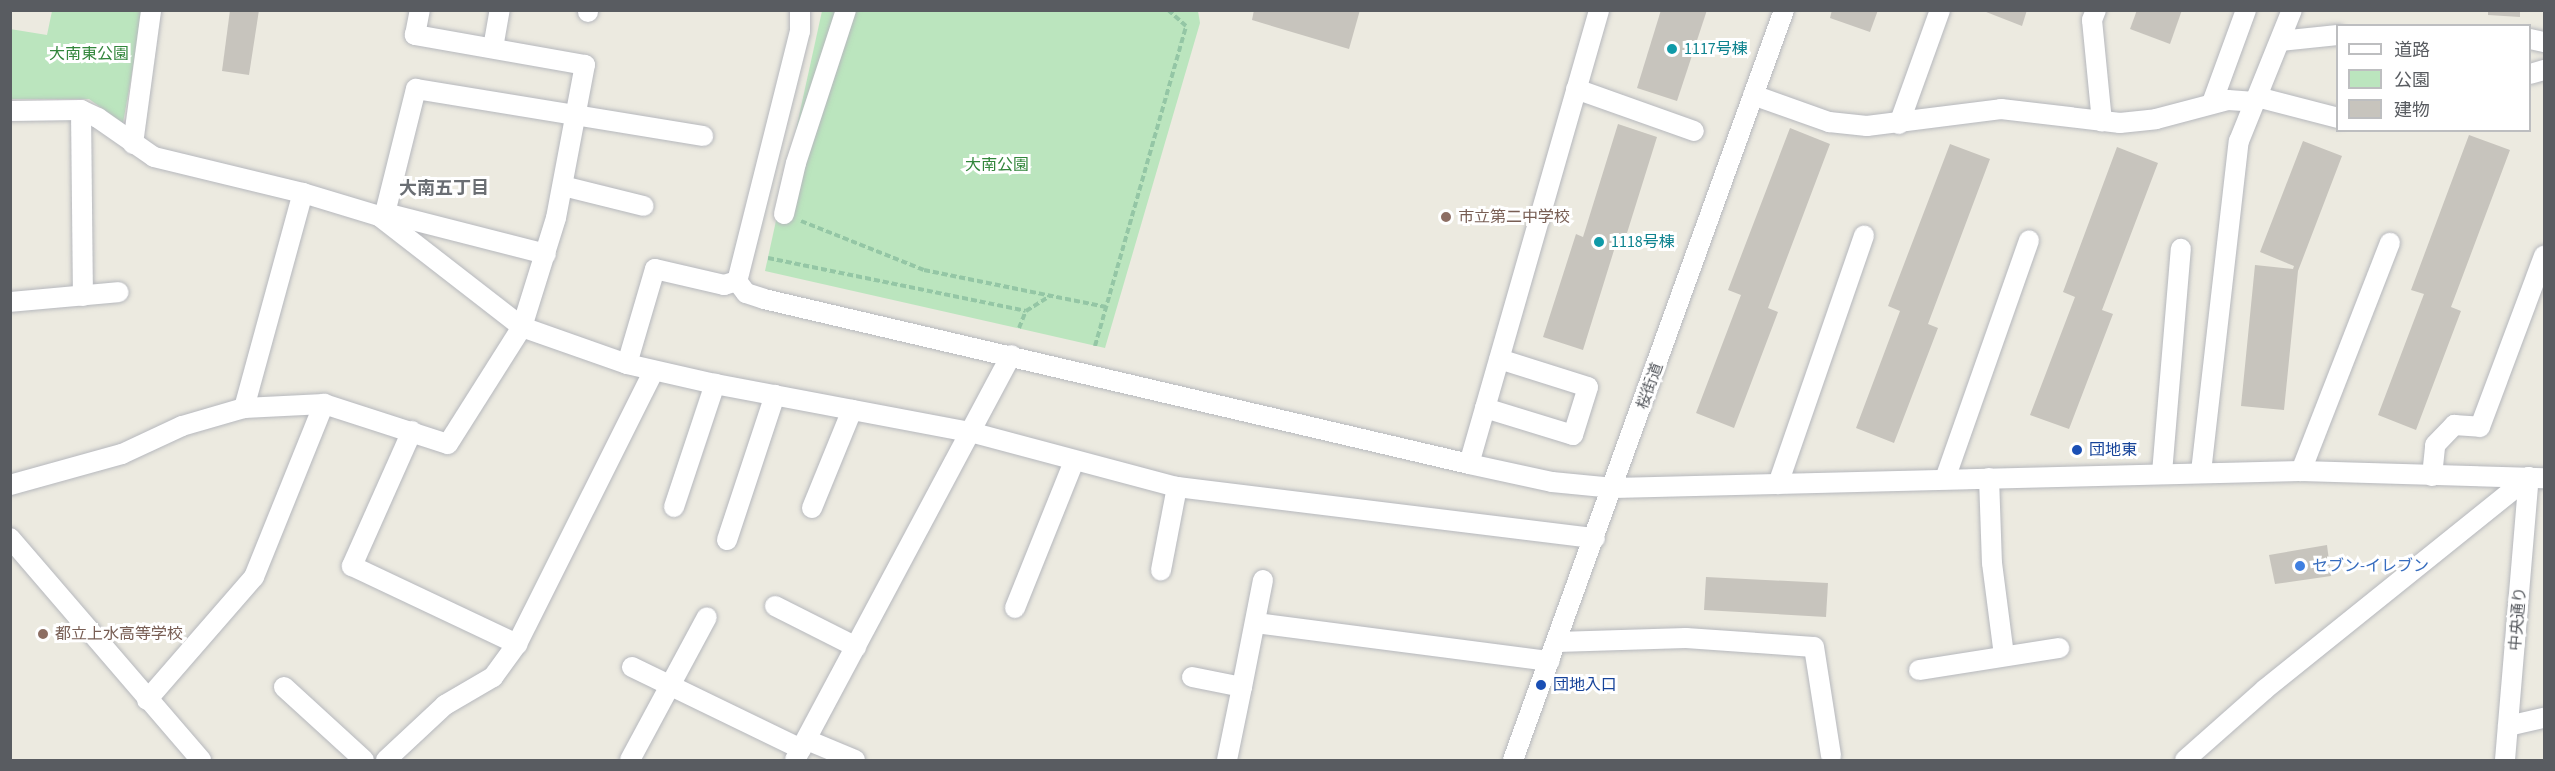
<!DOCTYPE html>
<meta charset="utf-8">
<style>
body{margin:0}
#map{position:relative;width:2555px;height:771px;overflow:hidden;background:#eceae0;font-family:"Source Sans 3","Noto Sans JP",sans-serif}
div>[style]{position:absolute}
.green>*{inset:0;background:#bbe5be}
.building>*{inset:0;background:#c7c4bd}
.path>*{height:4px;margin-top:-2px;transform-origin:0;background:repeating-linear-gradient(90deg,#94c6a5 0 6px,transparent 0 9px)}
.roads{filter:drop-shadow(0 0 2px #b6b8bd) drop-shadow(0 0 2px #b6b8bd)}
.minor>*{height:20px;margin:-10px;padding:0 10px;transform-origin:10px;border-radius:10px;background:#fff}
.dots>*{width:16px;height:16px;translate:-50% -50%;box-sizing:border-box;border:3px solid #fff;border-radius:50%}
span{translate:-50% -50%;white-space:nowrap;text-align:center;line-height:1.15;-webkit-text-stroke:6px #fff;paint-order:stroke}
.culture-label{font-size:16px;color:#0d838f}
.left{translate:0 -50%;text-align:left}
.park-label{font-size:16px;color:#33863c}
.education-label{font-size:16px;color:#785e54}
.street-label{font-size:16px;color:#595c61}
.transit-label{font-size:16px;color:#164399}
.shop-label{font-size:16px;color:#366cbe}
.neighbourhood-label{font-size:18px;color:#6a6e73;font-weight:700}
.frame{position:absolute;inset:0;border:12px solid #595c61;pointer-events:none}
.legend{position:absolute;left:2336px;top:24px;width:195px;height:108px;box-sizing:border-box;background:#fff;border:2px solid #bdbec0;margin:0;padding:8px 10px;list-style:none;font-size:18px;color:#595c61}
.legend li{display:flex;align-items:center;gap:12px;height:30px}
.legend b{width:30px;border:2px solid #bdbec0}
</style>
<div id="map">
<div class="green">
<i style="clip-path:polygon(52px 11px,143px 11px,123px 123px,89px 99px,11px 99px,10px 29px,47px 35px)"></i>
<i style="clip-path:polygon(822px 11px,1198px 11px,1200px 23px,1105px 348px,765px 271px)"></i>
</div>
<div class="building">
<i style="clip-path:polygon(230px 10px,259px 10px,249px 75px,222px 71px)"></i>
<i style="clip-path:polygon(1254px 10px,1360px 10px,1349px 49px,1252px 20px)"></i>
<i style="clip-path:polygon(1661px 10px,1707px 10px,1677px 101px,1637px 88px)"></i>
<i style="clip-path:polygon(1832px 10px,1878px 10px,1870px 32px,1830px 18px)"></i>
<i style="clip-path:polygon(1981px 10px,2027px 10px,2022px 26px)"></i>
<i style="clip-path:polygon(2137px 10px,2182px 10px,2170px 44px,2130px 29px)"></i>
<i style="clip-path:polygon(2488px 10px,2520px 10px,2520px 17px,2488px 15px)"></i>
<i style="clip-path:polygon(1618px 124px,1657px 137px,1622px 249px,1615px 247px,1583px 350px,1543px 337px,1576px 234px,1583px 237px)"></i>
<i style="clip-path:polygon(1790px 128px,1830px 144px,1768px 308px,1778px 312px,1734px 428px,1696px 413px,1741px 295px,1728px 290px)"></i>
<i style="clip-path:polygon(2469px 135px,2510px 150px,2451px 307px,2461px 311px,2416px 430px,2378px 415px,2424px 294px,2411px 290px)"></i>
<i style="clip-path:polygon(2303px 141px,2342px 156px,2298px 271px,2284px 410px,2241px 406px,2255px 265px,2293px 269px,2294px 266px,2260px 252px)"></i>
<i style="clip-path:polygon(1950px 144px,1990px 159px,1928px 324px,1938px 328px,1894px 443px,1856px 428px,1900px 311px,1888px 306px)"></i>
<i style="clip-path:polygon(2117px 147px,2158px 163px,2102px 310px,2113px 314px,2069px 429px,2030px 415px,2075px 297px,2063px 292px)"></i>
<i style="clip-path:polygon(2327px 545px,2331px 576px,2275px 584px,2269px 555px)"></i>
<i style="clip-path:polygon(1706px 577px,1828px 583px,1826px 617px,1704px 610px)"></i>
</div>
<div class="path">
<i style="left:801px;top:221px;width:132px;rotate:21.7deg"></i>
<i style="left:924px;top:270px;width:186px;rotate:11.5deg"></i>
<i style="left:768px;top:258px;width:263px;rotate:11.6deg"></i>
<i style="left:1019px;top:328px;width:18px;rotate:-68deg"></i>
<i style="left:1026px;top:311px;width:28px;rotate:-32deg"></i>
<i style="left:1095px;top:346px;width:333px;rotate:-74.1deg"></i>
<i style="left:1186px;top:26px;width:24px;rotate:-138deg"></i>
</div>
<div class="roads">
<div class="minor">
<i style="left:588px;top:10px;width:2px;rotate:90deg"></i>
<i style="left:800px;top:10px;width:21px;rotate:90deg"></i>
<i style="left:800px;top:31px;width:258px;rotate:104.1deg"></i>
<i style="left:737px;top:281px;width:15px;rotate:53deg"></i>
<i style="left:746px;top:293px;width:19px;rotate:18deg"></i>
<i style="left:764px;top:299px;width:724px;rotate:13.17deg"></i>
<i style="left:1469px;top:464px;width:85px;rotate:12.2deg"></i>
<i style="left:1552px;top:482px;width:62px;rotate:5.5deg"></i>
<i style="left:1614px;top:488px;width:687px;rotate:-1.42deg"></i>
<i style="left:2301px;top:471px;width:243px;rotate:1.7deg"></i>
<i style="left:2096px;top:10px;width:11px;rotate:112deg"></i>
<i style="left:2092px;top:20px;width:102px;rotate:84.4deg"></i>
<i style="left:2530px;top:39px;width:14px;rotate:12deg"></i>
<i style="left:2280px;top:41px;width:58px;rotate:-5.9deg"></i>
<i style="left:493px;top:48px;width:39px;rotate:-80deg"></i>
<i style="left:2530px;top:74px;width:15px;rotate:-16deg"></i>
<i style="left:1576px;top:89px;width:125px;rotate:19.6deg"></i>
<i style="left:1753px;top:95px;width:81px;rotate:19.6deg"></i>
<i style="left:1829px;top:122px;width:38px;rotate:6deg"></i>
<i style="left:1867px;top:126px;width:135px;rotate:-7.2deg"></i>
<i style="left:2001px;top:109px;width:120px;rotate:6.7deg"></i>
<i style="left:2120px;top:123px;width:36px;rotate:-6deg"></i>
<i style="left:2156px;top:119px;width:74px;rotate:-14.8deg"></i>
<i style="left:2228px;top:100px;width:27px;rotate:4deg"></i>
<i style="left:2257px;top:97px;width:84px;rotate:14.5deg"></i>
<i style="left:2212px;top:103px;width:99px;rotate:-69.9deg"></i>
<i style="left:81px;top:110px;width:186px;rotate:89.4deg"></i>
<i style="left:10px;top:111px;width:71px;rotate:-0.8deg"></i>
<i style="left:81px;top:110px;width:19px;rotate:25deg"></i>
<i style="left:98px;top:118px;width:68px;rotate:34.9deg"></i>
<i style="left:154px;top:157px;width:153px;rotate:13.6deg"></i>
<i style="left:303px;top:193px;width:79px;rotate:16.8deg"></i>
<i style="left:379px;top:216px;width:181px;rotate:37.8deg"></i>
<i style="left:522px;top:327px;width:111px;rotate:19.4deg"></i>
<i style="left:627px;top:364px;width:90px;rotate:12.8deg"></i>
<i style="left:715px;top:384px;width:259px;rotate:10.7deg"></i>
<i style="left:970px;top:432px;width:214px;rotate:14.9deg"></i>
<i style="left:1177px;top:487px;width:85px;rotate:100.9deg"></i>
<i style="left:1899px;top:124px;width:121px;rotate:-70.2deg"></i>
<i style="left:133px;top:144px;width:135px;rotate:-82.3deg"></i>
<i style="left:563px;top:186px;width:83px;rotate:13.9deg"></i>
<i style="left:385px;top:213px;width:128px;rotate:-76deg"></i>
<i style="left:416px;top:89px;width:291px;rotate:9.3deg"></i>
<i style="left:784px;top:214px;width:52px;rotate:-76.8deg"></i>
<i style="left:796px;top:163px;width:161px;rotate:-71.9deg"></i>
<i style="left:379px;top:216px;width:7px;rotate:-27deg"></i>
<i style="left:385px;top:213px;width:166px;rotate:14.3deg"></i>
<i style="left:10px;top:302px;width:109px;rotate:-5.2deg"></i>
<i style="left:627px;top:364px;width:99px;rotate:-73.6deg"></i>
<i style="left:655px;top:269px;width:71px;rotate:13.1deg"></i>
<i style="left:724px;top:285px;width:14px;rotate:-17deg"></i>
<i style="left:244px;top:408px;width:223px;rotate:-74.7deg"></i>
<i style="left:1485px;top:408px;width:92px;rotate:17.1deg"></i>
<i style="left:1573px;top:435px;width:50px;rotate:-72.6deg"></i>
<i style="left:1588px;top:387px;width:93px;rotate:-162.5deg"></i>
<i style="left:412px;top:431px;width:148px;rotate:114deg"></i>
<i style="left:352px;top:566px;width:183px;rotate:25.3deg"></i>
<i style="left:1469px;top:464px;width:472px;rotate:-74deg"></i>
<i style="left:2301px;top:471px;width:245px;rotate:-68.7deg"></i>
<i style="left:2201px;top:472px;width:333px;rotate:-83.5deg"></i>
<i style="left:2239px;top:141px;width:141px;rotate:-68deg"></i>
<i style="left:2162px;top:473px;width:225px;rotate:-85.2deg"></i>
<i style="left:2432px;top:476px;width:31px;rotate:-84deg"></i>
<i style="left:2435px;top:445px;width:28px;rotate:-46deg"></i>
<i style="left:2454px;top:425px;width:26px;rotate:4deg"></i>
<i style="left:2480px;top:427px;width:183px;rotate:-69.5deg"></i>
<i style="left:1989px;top:478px;width:85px;rotate:88deg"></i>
<i style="left:1992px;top:563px;width:93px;rotate:82.6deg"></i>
<i style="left:1945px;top:479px;width:253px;rotate:-70.6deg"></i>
<i style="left:1778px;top:484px;width:263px;rotate:-70.9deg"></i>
<i style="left:10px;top:485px;width:116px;rotate:-15.5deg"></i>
<i style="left:122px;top:454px;width:66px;rotate:-25deg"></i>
<i style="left:182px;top:426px;width:65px;rotate:-16.2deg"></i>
<i style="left:244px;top:408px;width:80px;rotate:-2.9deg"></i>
<i style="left:324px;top:404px;width:130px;rotate:17.9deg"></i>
<i style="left:448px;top:444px;width:138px;rotate:-57.7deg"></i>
<i style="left:522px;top:327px;width:114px;rotate:-72.7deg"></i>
<i style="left:556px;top:218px;width:156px;rotate:-79.3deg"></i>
<i style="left:585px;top:65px;width:173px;rotate:-170deg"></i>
<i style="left:415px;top:35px;width:25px;rotate:-79deg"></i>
<i style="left:1177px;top:487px;width:421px;rotate:7deg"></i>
<i style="left:674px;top:507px;width:130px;rotate:-71.6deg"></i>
<i style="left:812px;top:508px;width:106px;rotate:-67.8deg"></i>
<i style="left:10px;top:538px;width:293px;rotate:49.3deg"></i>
<i style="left:727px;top:540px;width:153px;rotate:-71.7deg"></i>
<i style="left:775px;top:606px;width:91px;rotate:26.8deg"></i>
<i style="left:1015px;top:608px;width:158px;rotate:-68.1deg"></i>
<i style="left:1256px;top:623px;width:296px;rotate:7.4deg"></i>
<i style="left:1557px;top:642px;width:129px;rotate:-1.8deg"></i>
<i style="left:1686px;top:638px;width:128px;rotate:4deg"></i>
<i style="left:1814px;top:647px;width:110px;rotate:81.1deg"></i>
<i style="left:632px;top:667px;width:188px;rotate:25.9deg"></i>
<i style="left:1919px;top:670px;width:142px;rotate:-8.9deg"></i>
<i style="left:1192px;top:677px;width:51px;rotate:11.3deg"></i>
<i style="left:1242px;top:687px;width:109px;rotate:-78.9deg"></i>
<i style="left:284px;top:687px;width:108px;rotate:42.4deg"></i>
<i style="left:147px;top:700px;width:163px;rotate:-49deg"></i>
<i style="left:254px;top:577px;width:187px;rotate:-68deg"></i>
<i style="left:2508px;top:726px;width:37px;rotate:-13deg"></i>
<i style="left:807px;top:740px;width:52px;rotate:22.6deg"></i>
<i style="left:386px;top:760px;width:81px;rotate:-43deg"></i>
<i style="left:445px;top:705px;width:56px;rotate:-30.3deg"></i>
<i style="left:493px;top:677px;width:41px;rotate:-54deg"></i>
<i style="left:517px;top:644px;width:305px;rotate:-63.4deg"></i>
<i style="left:630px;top:760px;width:162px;rotate:-61.7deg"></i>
<i style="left:795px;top:760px;width:459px;rotate:-61.9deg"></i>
<i style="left:1227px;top:760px;width:75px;rotate:-78.4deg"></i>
<i style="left:1513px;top:760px;width:797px;rotate:-70.13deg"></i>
<i style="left:2185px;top:760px;width:106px;rotate:-41.5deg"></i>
<i style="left:2264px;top:690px;width:340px;rotate:-38.8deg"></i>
<i style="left:2505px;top:760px;width:284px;rotate:-85.2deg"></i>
</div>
</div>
<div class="dots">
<i style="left:1672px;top:49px;background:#0f9aa8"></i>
<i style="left:1446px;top:217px;background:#8d6e63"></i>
<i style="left:1599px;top:242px;background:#0f9aa8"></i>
<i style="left:2077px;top:450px;background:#1a4fb4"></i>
<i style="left:2300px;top:566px;background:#3f7fe0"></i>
<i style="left:43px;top:634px;background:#8d6e63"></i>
<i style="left:1541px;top:685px;background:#1a4fb4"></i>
</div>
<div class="culture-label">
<span class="left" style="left:1684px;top:49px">1117号棟</span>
<span class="left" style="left:1611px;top:242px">1118号棟</span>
</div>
<div class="park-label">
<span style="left:89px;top:54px">大南東公園</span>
<span style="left:997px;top:165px">大南公園</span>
</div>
<div class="education-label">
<span class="left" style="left:1458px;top:217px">市立第二中学校</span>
<span class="left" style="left:55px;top:634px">都立上水高等学校</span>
</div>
<div class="street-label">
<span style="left:1650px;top:386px;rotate:-70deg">桜街道</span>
<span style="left:2518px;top:619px;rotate:-85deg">中央通り</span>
</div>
<div class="transit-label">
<span class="left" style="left:2089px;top:450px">団地東</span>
<span class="left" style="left:1553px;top:685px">団地入口</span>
</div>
<div class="shop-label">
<span class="left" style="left:2312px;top:566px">セブン-イレブン</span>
</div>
<div class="neighbourhood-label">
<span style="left:444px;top:189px">大南五丁目</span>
</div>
<div class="frame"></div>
<ul class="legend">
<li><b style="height:8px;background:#fff"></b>道路</li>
<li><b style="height:16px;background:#bbe5be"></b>公園</li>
<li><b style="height:16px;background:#c7c4bd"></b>建物</li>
</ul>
</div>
